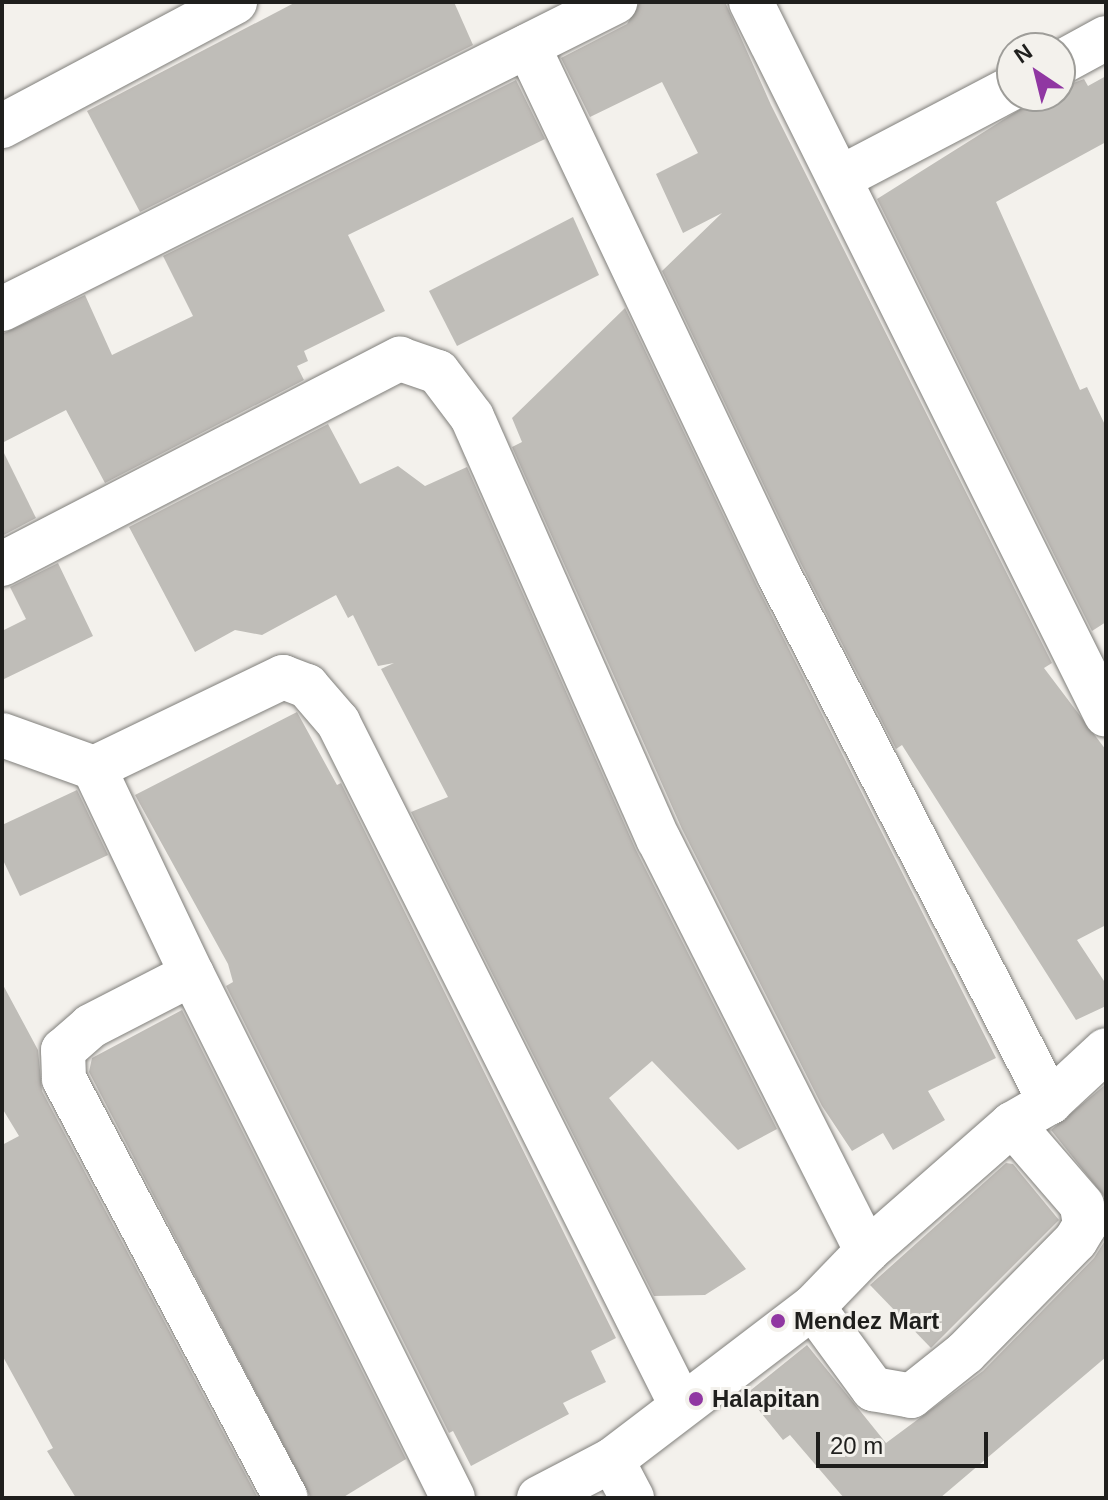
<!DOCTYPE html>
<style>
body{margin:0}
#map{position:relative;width:1108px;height:1500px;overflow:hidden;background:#f3f1ec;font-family:Helvetica,sans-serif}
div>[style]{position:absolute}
.building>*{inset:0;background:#bfbdb8}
.roads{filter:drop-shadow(0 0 2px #807f7b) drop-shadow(0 0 2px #807f7b)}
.minor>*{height:44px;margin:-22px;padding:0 22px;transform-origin:22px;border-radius:22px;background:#fff}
.dots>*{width:22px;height:22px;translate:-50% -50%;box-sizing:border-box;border:4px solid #f3f1ec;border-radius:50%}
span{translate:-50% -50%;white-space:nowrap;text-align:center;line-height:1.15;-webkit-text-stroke:6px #f3f1ec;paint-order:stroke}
.poi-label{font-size:24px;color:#1f1f1d;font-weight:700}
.left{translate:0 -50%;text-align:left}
.frame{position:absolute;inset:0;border:4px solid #1f1f1d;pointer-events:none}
.north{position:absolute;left:996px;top:32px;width:80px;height:80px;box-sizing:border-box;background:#f3f1ec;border:2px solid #9e9d99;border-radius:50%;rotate:325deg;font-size:22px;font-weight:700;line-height:32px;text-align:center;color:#1f1f1d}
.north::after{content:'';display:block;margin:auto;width:28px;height:36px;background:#9037a2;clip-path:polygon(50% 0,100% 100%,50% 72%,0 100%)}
.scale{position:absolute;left:816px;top:1432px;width:172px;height:36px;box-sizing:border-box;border:4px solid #1f1f1d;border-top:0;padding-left:10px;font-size:24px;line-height:28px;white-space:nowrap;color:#1f1f1d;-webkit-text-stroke:6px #f3f1ec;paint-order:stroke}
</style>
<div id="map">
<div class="building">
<i style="clip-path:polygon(296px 2px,454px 2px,473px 45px,140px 212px,87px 111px)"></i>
<i style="clip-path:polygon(640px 2px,725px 2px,771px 105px,1052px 663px,1044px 668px,1106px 750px,1106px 925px,1077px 940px,1106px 984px,1106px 1006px,1076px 1020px,902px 745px,896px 749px,801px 564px,662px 271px,722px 213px,683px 233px,656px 174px,698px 153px,662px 82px,590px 117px,561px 58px,627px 24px)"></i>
<i style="clip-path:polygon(1106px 76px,1106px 142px,996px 202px,1080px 390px,1087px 387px,1106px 427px,1106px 622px,1092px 631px,877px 199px,1041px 96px,1060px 96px,1060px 88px,1084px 79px,1088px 86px)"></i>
<i style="clip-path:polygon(516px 80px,545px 139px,348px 235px,385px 311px,304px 351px,308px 361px,297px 366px,304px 380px,105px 483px,66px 410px,2px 443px,2px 334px,85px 295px,112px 355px,193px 316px,163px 256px)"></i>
<i style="clip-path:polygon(573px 217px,599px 275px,457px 346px,429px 291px)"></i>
<i style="clip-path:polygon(625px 308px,757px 586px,996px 1058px,928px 1091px,945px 1120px,893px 1150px,883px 1133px,852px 1151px,822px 1106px,682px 829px,512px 447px,522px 442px,512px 418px)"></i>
<i style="clip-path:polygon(328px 424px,360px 484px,398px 466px,425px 486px,467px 467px,636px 850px,777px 1129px,738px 1150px,652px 1061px,609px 1098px,746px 1269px,705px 1295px,654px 1296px,411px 812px,448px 797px,381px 669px,394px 663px,378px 666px,353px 615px,348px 618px,336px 595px,262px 635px,235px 630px,195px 652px,129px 527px)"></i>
<i style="clip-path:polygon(2px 449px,36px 518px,2px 536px)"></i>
<i style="clip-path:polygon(58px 563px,93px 636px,2px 680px,2px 631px,26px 619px,10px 587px)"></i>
<i style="clip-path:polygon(297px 712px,337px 785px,341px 783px,616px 1338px,591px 1351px,606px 1382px,563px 1403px,569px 1414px,471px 1466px,453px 1431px,449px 1433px,226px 986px,233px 982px,228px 964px,135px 795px)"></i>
<i style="clip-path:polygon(77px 790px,108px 855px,20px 896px,2px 858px,2px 825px)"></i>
<i style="clip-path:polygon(2px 983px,38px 1050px,42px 1091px,258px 1498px,76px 1498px,47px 1451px,53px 1448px,2px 1355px,2px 1145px,19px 1136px,2px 1108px)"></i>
<i style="clip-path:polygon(182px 1010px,406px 1459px,342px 1498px,311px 1498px,89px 1072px,92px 1058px)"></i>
<i style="clip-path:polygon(1106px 1084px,1106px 1199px,1051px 1130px)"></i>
<i style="clip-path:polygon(1006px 1163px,1013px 1164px,1059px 1220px,931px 1348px,870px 1285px)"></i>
<i style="clip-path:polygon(1106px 1239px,1106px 1357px,940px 1498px,844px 1498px,790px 1435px,783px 1440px,746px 1394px,807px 1345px,886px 1443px,983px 1371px,1094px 1258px)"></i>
</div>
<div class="roads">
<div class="minor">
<i style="left:751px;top:2px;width:796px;rotate:63.53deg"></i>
<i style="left:528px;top:46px;width:586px;rotate:64.62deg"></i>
<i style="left:779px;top:575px;width:593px;rotate:62.79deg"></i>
<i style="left:1060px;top:63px;width:52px;rotate:-28.5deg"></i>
<i style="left:2px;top:126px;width:264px;rotate:-28deg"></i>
<i style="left:840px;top:178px;width:194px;rotate:-27.6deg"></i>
<i style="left:2px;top:309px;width:686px;rotate:-26.6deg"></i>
<i style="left:2px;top:564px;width:448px;rotate:-27.3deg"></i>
<i style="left:400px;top:359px;width:40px;rotate:18.9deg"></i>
<i style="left:438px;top:372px;width:56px;rotate:52.9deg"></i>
<i style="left:472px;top:417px;width:462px;rotate:66.2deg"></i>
<i style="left:659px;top:840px;width:461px;rotate:63.2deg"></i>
<i style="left:2px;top:735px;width:98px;rotate:19.7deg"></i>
<i style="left:94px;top:768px;width:228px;rotate:64.6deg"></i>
<i style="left:192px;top:974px;width:114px;rotate:152.8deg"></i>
<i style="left:91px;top:1026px;width:37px;rotate:139deg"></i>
<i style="left:63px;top:1050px;width:29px;rotate:88deg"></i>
<i style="left:64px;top:1079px;width:474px;rotate:62.1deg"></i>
<i style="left:94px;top:768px;width:210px;rotate:-25.7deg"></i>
<i style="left:283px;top:677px;width:26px;rotate:21deg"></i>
<i style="left:307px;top:686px;width:48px;rotate:49.3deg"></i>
<i style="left:338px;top:722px;width:762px;rotate:63.33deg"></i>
<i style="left:192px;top:974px;width:585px;rotate:63.52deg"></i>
<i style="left:813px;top:1307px;width:102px;rotate:53.8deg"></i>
<i style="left:873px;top:1389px;width:39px;rotate:10deg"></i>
<i style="left:911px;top:1396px;width:69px;rotate:-38.5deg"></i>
<i style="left:965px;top:1353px;width:158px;rotate:-45.5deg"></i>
<i style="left:1076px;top:1240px;width:17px;rotate:-59deg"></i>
<i style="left:1085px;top:1225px;width:20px;rotate:-99deg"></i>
<i style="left:1082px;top:1205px;width:107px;rotate:-130.8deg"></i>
<i style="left:612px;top:1460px;width:43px;rotate:62.2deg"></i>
<i style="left:539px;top:1498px;width:82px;rotate:-27.5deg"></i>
<i style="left:612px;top:1460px;width:253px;rotate:-37.3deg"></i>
<i style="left:813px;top:1307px;width:78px;rotate:-46deg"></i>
<i style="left:867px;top:1251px;width:193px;rotate:-41.2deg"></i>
<i style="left:1012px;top:1124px;width:44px;rotate:-30.1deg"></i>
<i style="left:1050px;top:1102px;width:76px;rotate:-42.9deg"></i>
</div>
</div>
<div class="dots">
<i style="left:778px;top:1321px;background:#9037a2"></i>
<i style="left:696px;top:1399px;background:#9037a2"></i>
</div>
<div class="poi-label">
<span class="left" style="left:794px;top:1321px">Mendez Mart</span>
<span class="left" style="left:712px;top:1399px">Halapitan</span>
</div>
<div class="frame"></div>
<div class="north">N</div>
<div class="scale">20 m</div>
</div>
